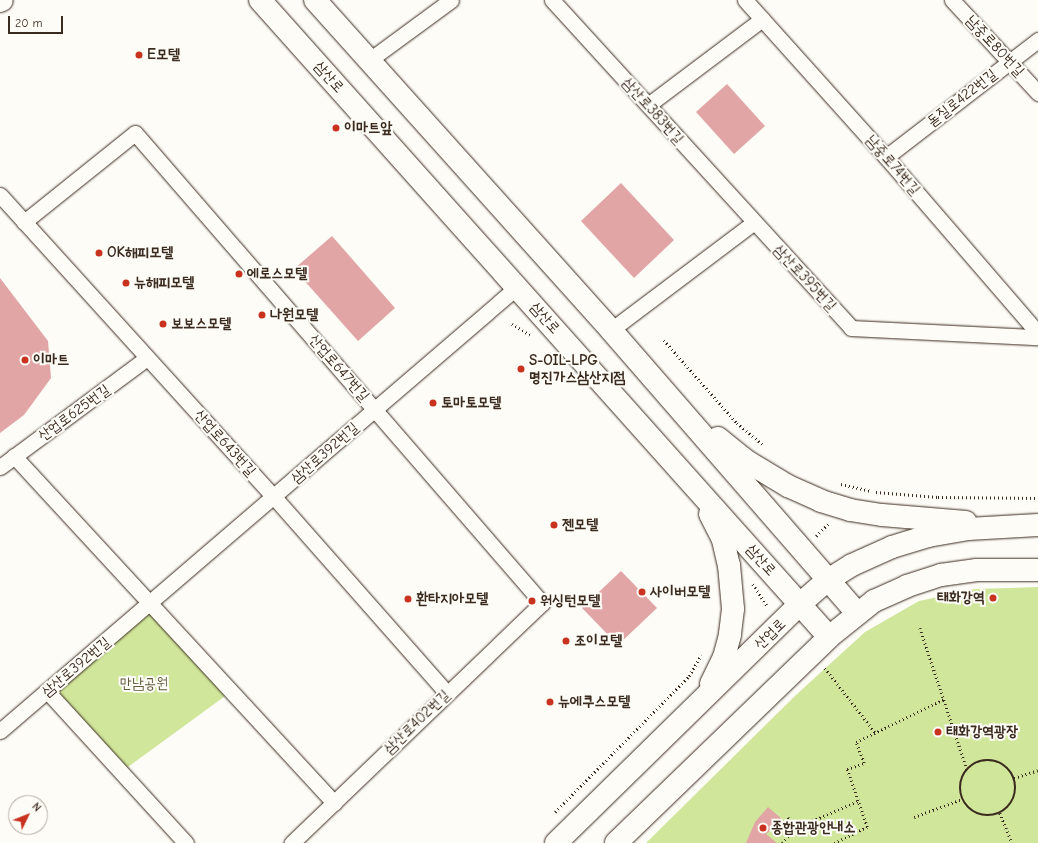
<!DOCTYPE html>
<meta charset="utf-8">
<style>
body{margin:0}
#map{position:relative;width:1038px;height:843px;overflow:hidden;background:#fdfcf7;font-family:"Comic Neue","Poor Story",sans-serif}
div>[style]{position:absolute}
.green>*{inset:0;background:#d0e69b}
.building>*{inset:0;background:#e0a5a4}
.path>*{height:2.5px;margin-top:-1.25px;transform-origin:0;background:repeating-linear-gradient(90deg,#3b2a1e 0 1px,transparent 0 4px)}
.path>.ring{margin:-1.25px;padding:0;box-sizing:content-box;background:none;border:2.5px solid #3b2a1e;border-radius:50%}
.roads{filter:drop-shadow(0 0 1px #3b2a1e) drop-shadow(0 0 1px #3b2a1e)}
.street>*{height:15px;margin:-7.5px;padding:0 7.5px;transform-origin:7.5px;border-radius:7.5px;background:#fdfcf7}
.secondary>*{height:22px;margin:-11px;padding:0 11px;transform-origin:11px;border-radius:11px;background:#fdfcf7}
.dots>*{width:11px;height:11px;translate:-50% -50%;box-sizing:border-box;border:2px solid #fdfcf7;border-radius:50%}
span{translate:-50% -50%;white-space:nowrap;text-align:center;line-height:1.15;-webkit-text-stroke:4px #fdfcf7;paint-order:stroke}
.street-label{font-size:15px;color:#3b2a1e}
.poi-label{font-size:15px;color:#3b2a1e;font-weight:700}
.left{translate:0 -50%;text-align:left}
.right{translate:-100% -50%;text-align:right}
.park-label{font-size:15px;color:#60593d}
.north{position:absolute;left:8px;top:795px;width:40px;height:40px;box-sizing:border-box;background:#fdfcf7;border:1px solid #afa8a0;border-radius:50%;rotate:47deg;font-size:11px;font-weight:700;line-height:16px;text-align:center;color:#3b2a1e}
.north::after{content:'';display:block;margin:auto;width:14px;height:18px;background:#c8321e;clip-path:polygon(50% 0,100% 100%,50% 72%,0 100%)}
.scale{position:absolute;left:8px;top:16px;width:55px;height:18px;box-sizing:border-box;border:2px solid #3b2a1e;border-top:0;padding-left:5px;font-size:12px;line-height:14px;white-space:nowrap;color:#3b2a1e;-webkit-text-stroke:3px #fdfcf7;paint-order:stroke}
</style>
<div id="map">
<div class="green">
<i style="clip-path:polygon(1038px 587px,1038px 843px,646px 843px,796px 695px,865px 632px,919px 601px,975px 589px)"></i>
<i style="clip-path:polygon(151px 602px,232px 691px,121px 772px,47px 691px)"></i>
</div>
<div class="building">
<i style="clip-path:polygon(727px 84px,765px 126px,734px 154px,696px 112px)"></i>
<i style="clip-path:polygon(621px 183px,674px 240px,634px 278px,581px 221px)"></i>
<i style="clip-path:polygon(332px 236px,395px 308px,358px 341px,294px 269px)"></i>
<i style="clip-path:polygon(0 278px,48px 341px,51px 378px,24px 415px,0 433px)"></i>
<i style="clip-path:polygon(621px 571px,657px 608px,618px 645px,582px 608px)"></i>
<i style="clip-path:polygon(768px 807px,783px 820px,766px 834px,777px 843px,746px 843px,755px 822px)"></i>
</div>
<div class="path">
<i style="left:512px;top:324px;width:21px;rotate:31deg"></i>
<i style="left:664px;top:340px;width:111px;rotate:48.7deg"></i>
<i style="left:737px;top:423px;width:35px;rotate:40deg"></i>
<i style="left:841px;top:484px;width:31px;rotate:13deg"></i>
<i style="left:876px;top:492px;width:62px;rotate:4.6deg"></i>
<i style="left:938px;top:497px;width:100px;rotate:0.6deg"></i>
<i style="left:816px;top:536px;width:17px;rotate:-45deg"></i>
<i style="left:753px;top:584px;width:27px;rotate:57deg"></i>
<i style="left:920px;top:628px;width:149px;rotate:71.6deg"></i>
<i style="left:825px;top:668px;width:81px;rotate:52deg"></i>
<i class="ring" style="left:960px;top:760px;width:53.5px;height:53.5px"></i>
<i style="left:1014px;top:778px;width:25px;rotate:-18deg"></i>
<i style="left:555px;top:812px;width:191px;rotate:-45.4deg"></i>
<i style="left:689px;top:676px;width:24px;rotate:-60deg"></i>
<i style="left:1000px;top:813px;width:32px;rotate:68deg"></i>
<i style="left:914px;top:817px;width:51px;rotate:-20.6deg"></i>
<i style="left:794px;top:829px;width:70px;rotate:-23.6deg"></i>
<i style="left:782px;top:843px;width:18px;rotate:-49deg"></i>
<i style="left:794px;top:829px;width:13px;rotate:-119deg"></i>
<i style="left:834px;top:843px;width:37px;rotate:-26deg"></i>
<i style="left:867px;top:827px;width:61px;rotate:-109deg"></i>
<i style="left:847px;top:769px;width:18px;rotate:-19deg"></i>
<i style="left:864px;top:763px;width:22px;rotate:-111deg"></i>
<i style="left:856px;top:742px;width:98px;rotate:-26deg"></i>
</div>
<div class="roads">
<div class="street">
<i style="left:552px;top:0;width:444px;rotate:47.6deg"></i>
<i style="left:851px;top:328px;width:187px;rotate:2.8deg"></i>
<i style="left:745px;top:0;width:211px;rotate:48.1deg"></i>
<i style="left:886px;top:157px;width:233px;rotate:49.2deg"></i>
<i style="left:952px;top:0;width:127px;rotate:47.2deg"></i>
<i style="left:368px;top:61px;width:103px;rotate:-36.3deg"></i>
<i style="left:648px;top:105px;width:143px;rotate:-37deg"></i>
<i style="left:886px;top:157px;width:192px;rotate:-37.6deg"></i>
<i style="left:0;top:195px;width:408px;rotate:47.8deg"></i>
<i style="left:274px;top:497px;width:261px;rotate:48.6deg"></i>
<i style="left:24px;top:222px;width:142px;rotate:-38.7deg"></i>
<i style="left:135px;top:133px;width:622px;rotate:49.11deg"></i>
<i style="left:542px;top:603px;width:347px;rotate:136.2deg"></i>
<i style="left:611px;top:330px;width:178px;rotate:-37deg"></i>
<i style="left:14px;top:456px;width:472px;rotate:47.3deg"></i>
<i style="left:0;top:467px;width:183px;rotate:-36.6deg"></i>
<i style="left:47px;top:691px;width:206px;rotate:47.6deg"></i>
<i style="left:0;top:731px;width:681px;rotate:-40.66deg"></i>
</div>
<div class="secondary">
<i style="left:260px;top:0;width:854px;rotate:48.23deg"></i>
<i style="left:315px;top:0;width:443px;rotate:48.1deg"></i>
<i style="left:611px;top:330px;width:375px;rotate:49deg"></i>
<i style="left:0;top:1px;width:2px;rotate:-27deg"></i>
<i style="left:718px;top:438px;width:38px;rotate:39deg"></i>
<i style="left:748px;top:462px;width:47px;rotate:31deg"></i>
<i style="left:788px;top:486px;width:36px;rotate:24deg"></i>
<i style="left:821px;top:501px;width:30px;rotate:17deg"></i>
<i style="left:850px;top:510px;width:32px;rotate:9deg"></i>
<i style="left:882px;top:515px;width:84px;rotate:4.8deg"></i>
<i style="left:710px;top:514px;width:29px;rotate:63deg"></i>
<i style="left:723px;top:540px;width:26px;rotate:77deg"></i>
<i style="left:729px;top:565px;width:44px;rotate:84.8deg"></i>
<i style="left:733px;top:609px;width:26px;rotate:97deg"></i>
<i style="left:730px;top:635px;width:23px;rotate:105deg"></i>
<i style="left:724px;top:657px;width:30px;rotate:116deg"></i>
<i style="left:556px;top:843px;width:342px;rotate:-44.4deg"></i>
<i style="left:800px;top:604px;width:37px;rotate:-41deg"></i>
<i style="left:828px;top:580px;width:28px;rotate:-32deg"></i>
<i style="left:852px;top:565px;width:44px;rotate:-24.2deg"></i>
<i style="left:892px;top:547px;width:38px;rotate:-17deg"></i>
<i style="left:928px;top:536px;width:41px;rotate:-9.9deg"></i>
<i style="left:968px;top:529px;width:70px;rotate:-3.3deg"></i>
<i style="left:616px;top:843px;width:296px;rotate:-44deg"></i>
<i style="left:829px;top:637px;width:58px;rotate:-38.7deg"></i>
<i style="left:874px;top:601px;width:36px;rotate:-24deg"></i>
<i style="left:907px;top:586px;width:36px;rotate:-18deg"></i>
<i style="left:941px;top:575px;width:36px;rotate:-8deg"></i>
<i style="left:977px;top:570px;width:61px"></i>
</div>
</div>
<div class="dots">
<i style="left:139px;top:55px;background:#c8321e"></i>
<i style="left:336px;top:128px;background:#c8321e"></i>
<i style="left:99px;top:253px;background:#c8321e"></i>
<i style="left:239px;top:274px;background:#c8321e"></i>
<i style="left:126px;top:283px;background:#c8321e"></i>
<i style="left:262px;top:315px;background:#c8321e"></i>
<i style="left:163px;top:324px;background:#c8321e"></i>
<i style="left:25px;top:360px;background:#c8321e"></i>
<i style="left:521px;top:369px;background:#c8321e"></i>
<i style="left:433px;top:403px;background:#c8321e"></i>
<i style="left:554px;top:525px;background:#c8321e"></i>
<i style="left:642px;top:592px;background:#c8321e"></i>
<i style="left:993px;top:598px;background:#c8321e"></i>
<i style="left:408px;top:599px;background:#c8321e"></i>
<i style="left:532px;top:601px;background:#c8321e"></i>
<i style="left:566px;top:641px;background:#c8321e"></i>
<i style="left:550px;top:702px;background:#c8321e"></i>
<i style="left:938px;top:732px;background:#c8321e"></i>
<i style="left:763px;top:828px;background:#c8321e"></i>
</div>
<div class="street-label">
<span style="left:995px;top:46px;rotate:47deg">남중로80번길</span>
<span style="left:329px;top:77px;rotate:48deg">삼산로</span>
<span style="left:962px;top:98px;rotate:-38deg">돋질로422번길</span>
<span style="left:653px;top:111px;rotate:48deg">삼산로383번길</span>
<span style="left:893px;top:165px;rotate:49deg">남중로74번길</span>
<span style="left:805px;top:278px;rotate:47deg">삼산로395번길</span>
<span style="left:545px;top:318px;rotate:48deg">삼산로</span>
<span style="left:339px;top:368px;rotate:49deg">산업로647번길</span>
<span style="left:74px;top:413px;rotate:-36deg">산업로625번길</span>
<span style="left:225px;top:443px;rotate:48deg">산업로643번길</span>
<span style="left:325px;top:453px;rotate:-41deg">삼산로392번길</span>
<span style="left:761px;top:560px;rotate:48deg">삼산로</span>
<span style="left:770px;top:634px;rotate:-44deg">산업로</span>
<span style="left:76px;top:667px;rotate:-40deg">삼산로392번길</span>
<span style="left:417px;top:722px;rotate:-44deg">삼산로402번길</span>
</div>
<div class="poi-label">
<span class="left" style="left:147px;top:55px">E모텔</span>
<span class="left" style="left:344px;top:128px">이마트앞</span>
<span class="left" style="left:107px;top:253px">OK해피모텔</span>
<span class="left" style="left:247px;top:274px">에로스모텔</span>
<span class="left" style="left:134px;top:283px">뉴해피모텔</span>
<span class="left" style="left:270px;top:315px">나원모텔</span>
<span class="left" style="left:171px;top:324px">보보스모텔</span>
<span class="left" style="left:33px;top:360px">이마트</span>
<span class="left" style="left:529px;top:369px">S-OIL-LPG<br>명진가스삼산지점</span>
<span class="left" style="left:441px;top:403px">토마토모텔</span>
<span class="left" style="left:562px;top:525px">젠모텔</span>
<span class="left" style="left:650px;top:592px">사이버모텔</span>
<span class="right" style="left:985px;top:598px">태화강역</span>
<span class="left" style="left:416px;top:599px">환타지아모텔</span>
<span class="left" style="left:540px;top:601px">워싱턴모텔</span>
<span class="left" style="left:574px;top:641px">조이모텔</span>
<span class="left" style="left:558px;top:702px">뉴에쿠스모텔</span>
<span class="left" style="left:946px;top:732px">태화강역광장</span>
<span class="left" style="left:771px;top:828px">종합관광안내소</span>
</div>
<div class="park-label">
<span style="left:144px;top:684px">만남공원</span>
</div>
<div class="north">N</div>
<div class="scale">20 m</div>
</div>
